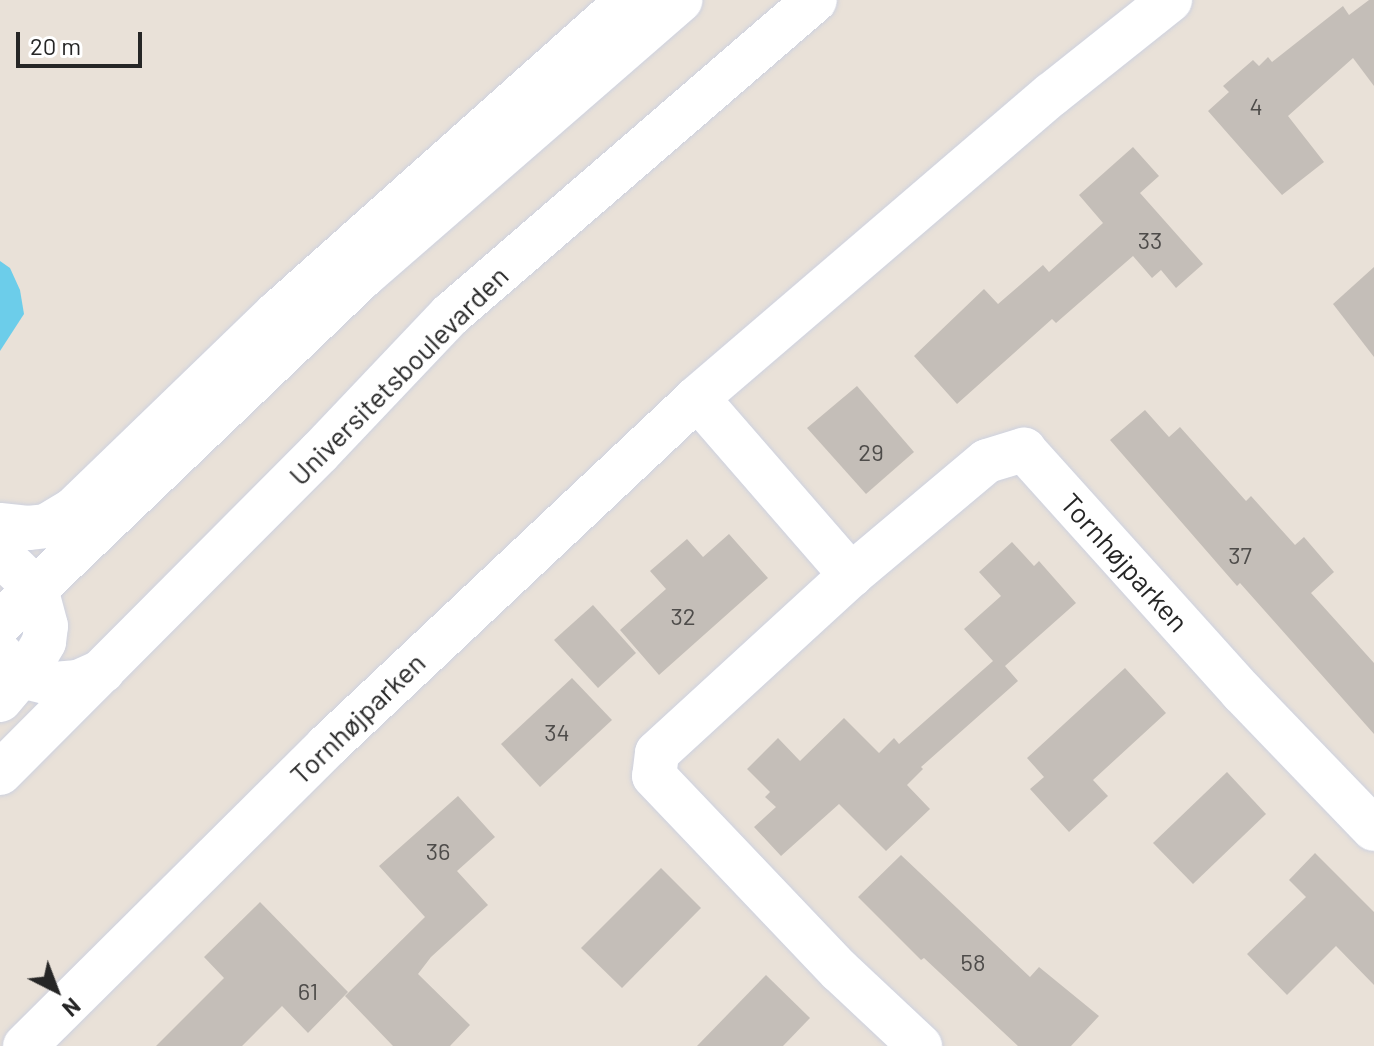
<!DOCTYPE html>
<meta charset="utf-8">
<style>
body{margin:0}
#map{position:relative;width:1374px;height:1046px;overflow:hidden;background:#e9e1d8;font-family:Barlow,sans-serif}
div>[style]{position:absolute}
.water>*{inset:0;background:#6ccdea}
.building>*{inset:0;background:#c4beb8}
.roads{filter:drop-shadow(0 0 2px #cdd1df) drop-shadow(0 0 2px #cdd1df)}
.minor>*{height:44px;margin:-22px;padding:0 22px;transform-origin:22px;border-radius:22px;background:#fff}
.tertiary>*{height:44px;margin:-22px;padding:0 22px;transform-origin:22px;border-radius:22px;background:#fff}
.secondary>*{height:44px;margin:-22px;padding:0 22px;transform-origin:22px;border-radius:22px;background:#fff}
span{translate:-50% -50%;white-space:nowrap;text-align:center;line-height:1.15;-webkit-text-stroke:6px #fff;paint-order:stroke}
.number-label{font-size:24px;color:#4e4c4a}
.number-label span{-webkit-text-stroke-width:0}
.street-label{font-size:28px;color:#262626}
.north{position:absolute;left:16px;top:950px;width:80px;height:80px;-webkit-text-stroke:6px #fff;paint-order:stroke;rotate:138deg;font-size:22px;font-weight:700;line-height:32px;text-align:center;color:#262626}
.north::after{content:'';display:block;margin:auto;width:28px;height:36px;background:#262626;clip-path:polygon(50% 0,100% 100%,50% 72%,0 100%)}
.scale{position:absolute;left:16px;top:32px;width:126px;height:36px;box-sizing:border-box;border:4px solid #262626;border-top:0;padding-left:10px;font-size:24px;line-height:28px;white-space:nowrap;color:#262626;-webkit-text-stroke:6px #fff;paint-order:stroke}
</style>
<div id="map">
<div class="water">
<i style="clip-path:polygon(0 261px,10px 268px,20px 290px,24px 314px,0 351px)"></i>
</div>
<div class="building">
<i style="clip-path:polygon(1369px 0,1374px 0,1374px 86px,1353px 58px,1288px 116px,1324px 162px,1282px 195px,1208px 111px,1229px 92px,1223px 86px,1253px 60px,1259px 66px,1268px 57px,1272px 62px,1343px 6px,1349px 15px)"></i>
<i style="clip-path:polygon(1133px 147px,1159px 176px,1140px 193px,1203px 264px,1176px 288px,1161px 270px,1152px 278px,1133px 256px,1056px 323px,1052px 319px,957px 404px,914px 356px,984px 289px,998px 304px,1043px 265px,1049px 272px,1103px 223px,1079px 195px)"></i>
<i style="clip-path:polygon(1374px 267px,1374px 357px,1333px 304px)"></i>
<i style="clip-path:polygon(857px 386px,914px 452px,866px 494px,807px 428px)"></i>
<i style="clip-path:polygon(1145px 410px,1169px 437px,1180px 427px,1246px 501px,1251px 496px,1295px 545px,1304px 537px,1334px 572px,1311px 593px,1374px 663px,1374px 734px,1240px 583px,1237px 586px,1110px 440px)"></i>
<i style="clip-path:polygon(729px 534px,768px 578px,659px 675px,620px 630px,666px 589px,650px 571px,687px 539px,703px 557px)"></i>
<i style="clip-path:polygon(1012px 542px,1034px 566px,1039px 561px,1076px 603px,1005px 666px,1018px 681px,921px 767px,923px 769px,907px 785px,930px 809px,886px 851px,839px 804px,781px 856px,754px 827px,776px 807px,765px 797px,770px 792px,747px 769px,778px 738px,800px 761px,844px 718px,879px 753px,894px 738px,899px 744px,993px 661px,964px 629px,1001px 596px,979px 572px)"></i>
<i style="clip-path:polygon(593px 605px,636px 653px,598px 688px,554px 640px)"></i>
<i style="clip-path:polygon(1125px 668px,1166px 713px,1093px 780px,1108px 796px,1069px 832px,1030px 789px,1044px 777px,1027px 758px)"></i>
<i style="clip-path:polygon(572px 678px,612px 720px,540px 787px,501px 744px)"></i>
<i style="clip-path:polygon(1227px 772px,1266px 814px,1193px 884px,1153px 843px)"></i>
<i style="clip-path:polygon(458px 796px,495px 837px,457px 871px,488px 905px,431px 957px,418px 974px,470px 1025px,450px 1046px,393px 1046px,345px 996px,425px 917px,379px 866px)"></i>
<i style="clip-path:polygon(1315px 853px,1374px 912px,1374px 985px,1336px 946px,1287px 995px,1247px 954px,1306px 897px,1289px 880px)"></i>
<i style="clip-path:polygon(901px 855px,1030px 977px,1039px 967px,1099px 1016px,1071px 1046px,1018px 1046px,924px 958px,921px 960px,858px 897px)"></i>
<i style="clip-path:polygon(661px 868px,701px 908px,622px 988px,581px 948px)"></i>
<i style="clip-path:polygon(260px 902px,348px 992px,308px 1033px,282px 1006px,242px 1046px,156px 1046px,224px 978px,204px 957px)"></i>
<i style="clip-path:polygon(766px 975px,810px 1018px,783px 1046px,697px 1046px)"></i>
</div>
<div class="roads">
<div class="minor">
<i style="left:697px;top:398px;width:235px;rotate:49deg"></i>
<i style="left:851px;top:575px;width:263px;rotate:137.5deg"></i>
<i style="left:657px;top:753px;width:23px;rotate:97deg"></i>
<i style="left:654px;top:776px;width:269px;rotate:46.4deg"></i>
<i style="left:840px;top:971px;width:110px;rotate:43.2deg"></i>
<i style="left:851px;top:575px;width:177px;rotate:-40deg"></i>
<i style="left:987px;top:461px;width:39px;rotate:-17deg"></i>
<i style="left:1024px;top:450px;width:326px;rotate:48deg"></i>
<i style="left:1242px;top:692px;width:190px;rotate:46.1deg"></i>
<i style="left:25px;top:1046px;width:426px;rotate:-44.8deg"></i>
<i style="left:327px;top:746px;width:508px;rotate:-43.24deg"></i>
<i style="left:697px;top:398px;width:467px;rotate:-40.6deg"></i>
<i style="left:1052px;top:94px;width:151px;rotate:-38.5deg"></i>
</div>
<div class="tertiary">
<i style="left:0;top:554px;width:50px;rotate:44.2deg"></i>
<i style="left:0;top:654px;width:30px;rotate:46deg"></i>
<i style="left:21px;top:676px;width:34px;rotate:14deg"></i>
<i style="left:54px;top:684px;width:24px;rotate:-5deg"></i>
<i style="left:78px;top:682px;width:27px;rotate:-24deg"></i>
</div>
<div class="secondary">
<i style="left:0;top:525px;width:28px;rotate:6deg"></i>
<i style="left:28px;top:528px;width:18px;rotate:-6deg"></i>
<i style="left:46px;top:526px;width:31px;rotate:-31deg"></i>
<i style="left:73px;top:510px;width:282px;rotate:-44deg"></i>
<i style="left:276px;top:314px;width:472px;rotate:-41.7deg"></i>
<i style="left:0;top:623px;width:501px;rotate:-43.71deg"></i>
<i style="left:362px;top:277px;width:422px;rotate:-41deg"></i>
<i style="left:0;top:700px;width:51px;rotate:-49.8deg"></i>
<i style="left:33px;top:661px;width:22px;rotate:-60deg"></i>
<i style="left:44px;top:642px;width:16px;rotate:-83deg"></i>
<i style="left:46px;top:626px;width:38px;rotate:-105deg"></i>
<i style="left:0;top:773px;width:453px;rotate:-45.1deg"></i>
<i style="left:320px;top:452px;width:189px;rotate:-46.5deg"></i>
<i style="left:450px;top:315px;width:482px;rotate:-40.8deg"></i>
</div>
</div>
<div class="number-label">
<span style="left:1256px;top:106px">4</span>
<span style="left:1150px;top:240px">33</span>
<span style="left:871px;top:452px">29</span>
<span style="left:1240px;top:555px">37</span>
<span style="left:683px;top:616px">32</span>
<span style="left:557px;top:732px">34</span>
<span style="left:438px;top:851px">36</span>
<span style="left:973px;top:962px">58</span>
<span style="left:308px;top:991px">61</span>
</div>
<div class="street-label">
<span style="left:398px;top:375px;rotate:-45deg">Universitetsboulevarden</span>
<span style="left:1125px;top:562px;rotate:48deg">Tornhøjparken</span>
<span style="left:357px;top:718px;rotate:-44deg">Tornhøjparken</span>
</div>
<div class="north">N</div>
<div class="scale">20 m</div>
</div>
